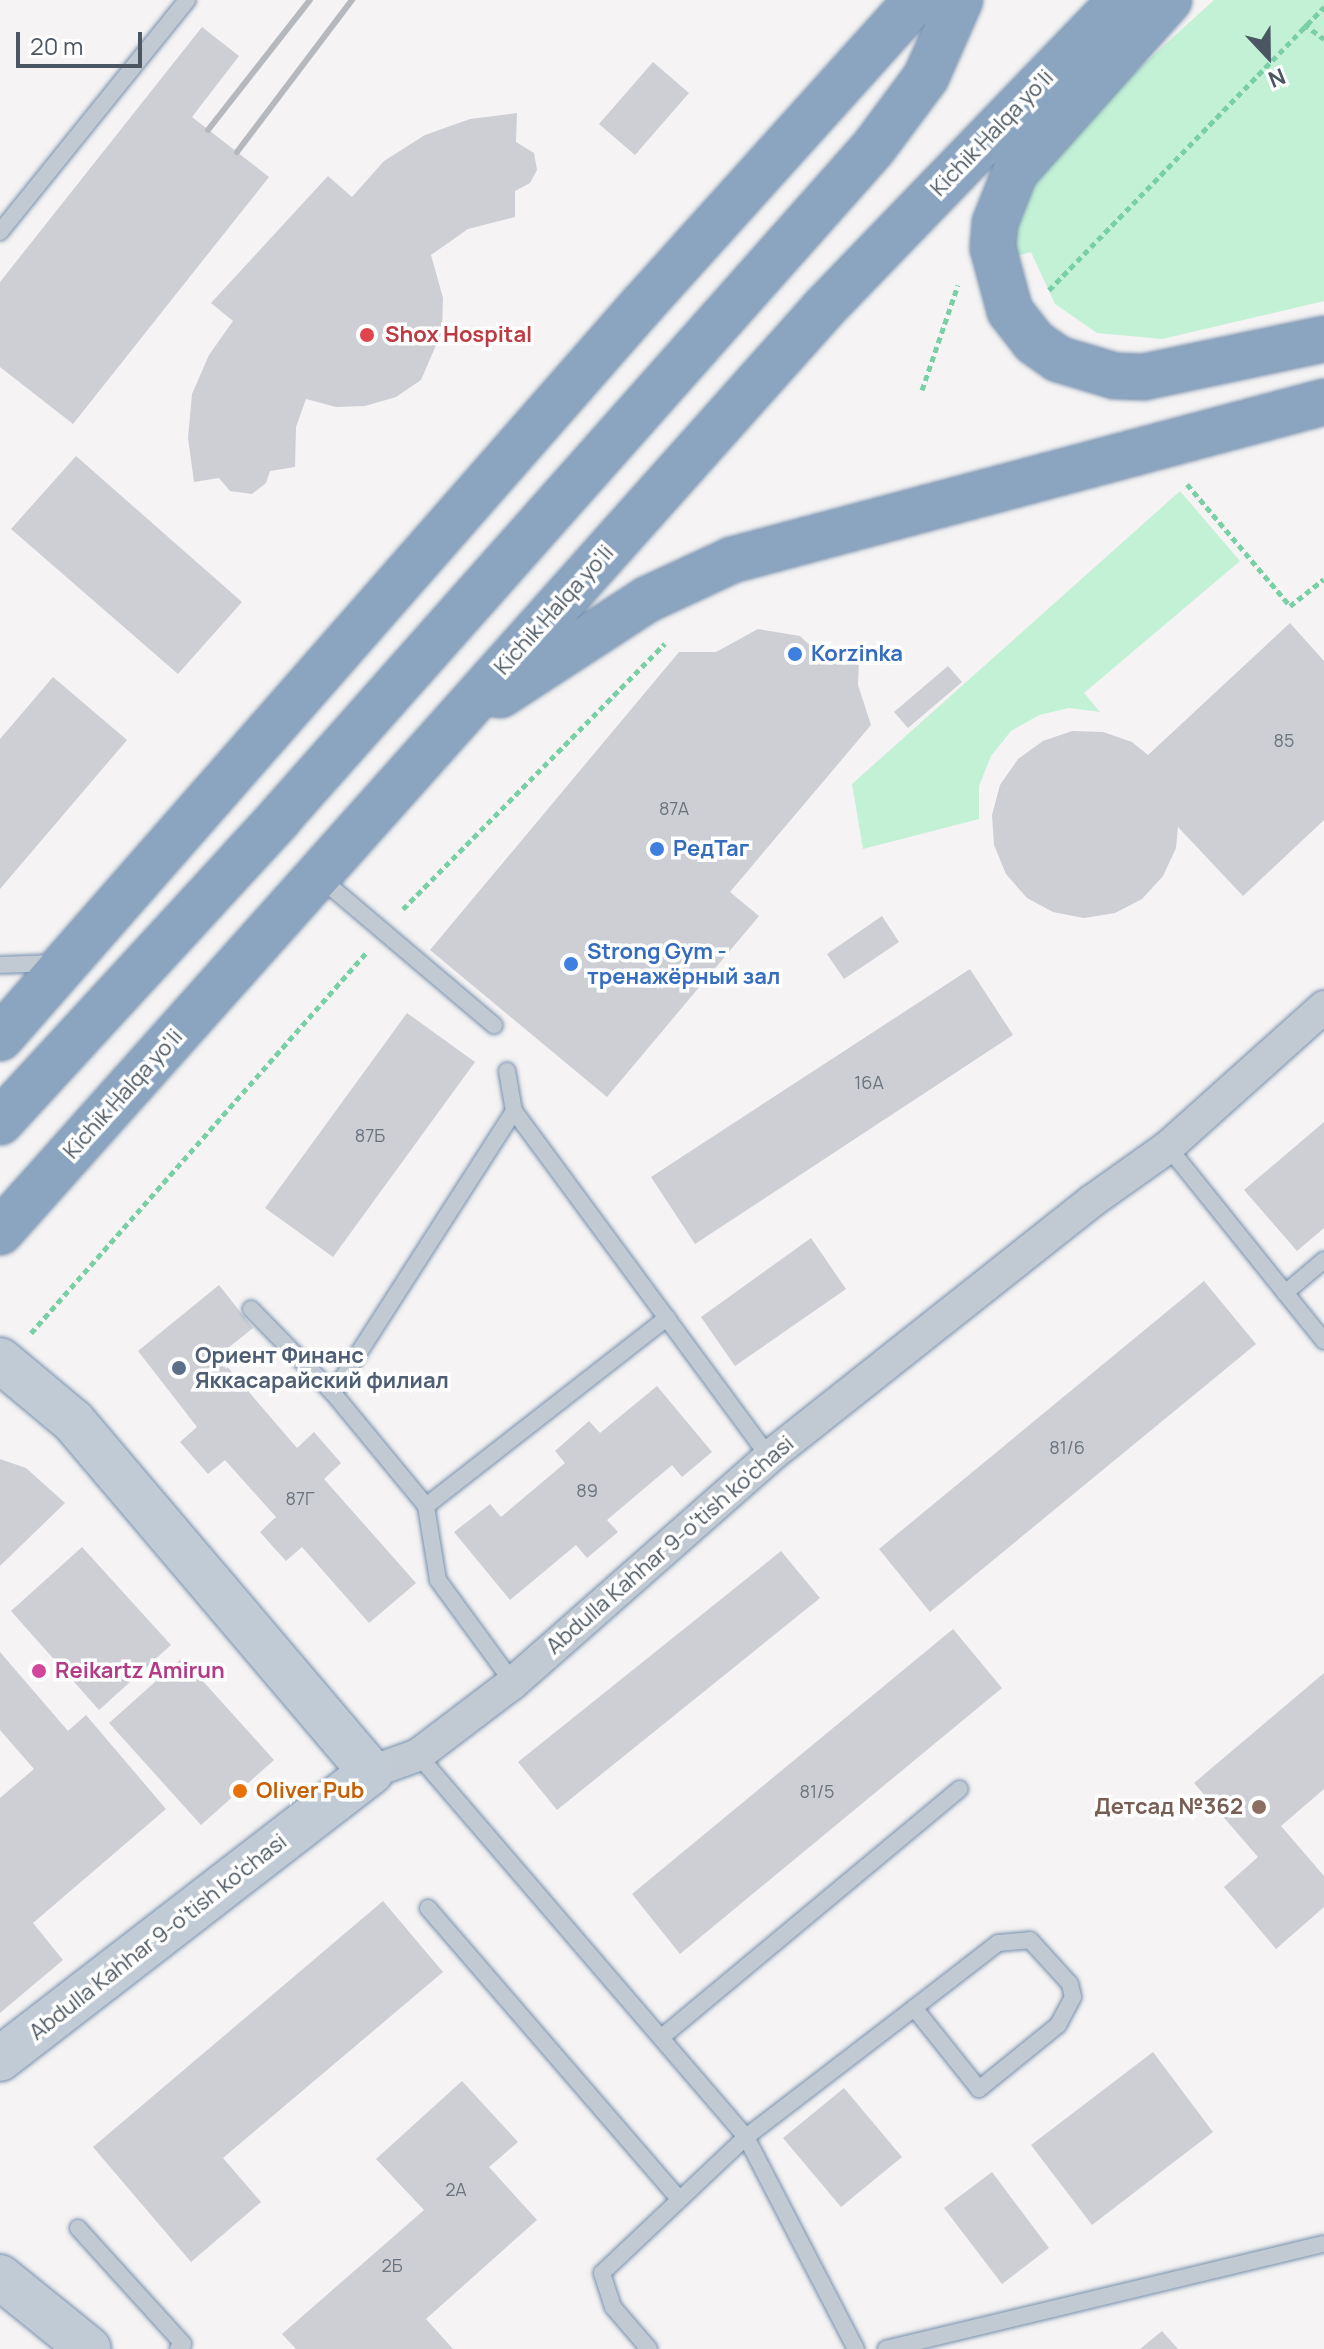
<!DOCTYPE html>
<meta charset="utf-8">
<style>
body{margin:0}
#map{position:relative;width:1324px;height:2349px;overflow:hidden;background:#f5f3f3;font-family:Manrope,sans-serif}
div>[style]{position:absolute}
.green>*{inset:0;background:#c3f1d5}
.building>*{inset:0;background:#cdcfd5}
.path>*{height:5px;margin-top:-2.5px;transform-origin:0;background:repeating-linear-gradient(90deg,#7ad0a6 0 6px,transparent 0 10px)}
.roads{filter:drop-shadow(0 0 2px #7690ad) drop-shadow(0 0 2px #7690ad)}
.lane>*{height:16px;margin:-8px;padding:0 8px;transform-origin:8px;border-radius:8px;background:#c1cad2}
.street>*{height:32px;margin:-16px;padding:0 16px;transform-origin:16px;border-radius:16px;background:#c1cad2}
.secondary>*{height:44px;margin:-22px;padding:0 22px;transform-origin:22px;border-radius:22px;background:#c1cbd6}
.highway>*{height:44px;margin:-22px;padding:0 22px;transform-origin:22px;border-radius:22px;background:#8ba5c1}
.rail>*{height:6px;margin:-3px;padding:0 3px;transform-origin:3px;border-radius:3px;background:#b5b8bd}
.dots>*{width:22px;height:22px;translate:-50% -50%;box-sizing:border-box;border:4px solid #fff;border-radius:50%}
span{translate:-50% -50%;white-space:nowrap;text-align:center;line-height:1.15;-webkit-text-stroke:7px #fff;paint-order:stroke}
.number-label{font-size:18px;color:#6b747e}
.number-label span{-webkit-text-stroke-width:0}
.street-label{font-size:22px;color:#4a5661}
.health-label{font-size:22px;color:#be3a42;font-weight:700}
.left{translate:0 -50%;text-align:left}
.shop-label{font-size:22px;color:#366cbe;font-weight:700}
.service-label{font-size:22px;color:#4e5e75;font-weight:700}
.hotel-label{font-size:22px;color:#b23c85;font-weight:700}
.food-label{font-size:22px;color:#c56008;font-weight:700}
.education-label{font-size:22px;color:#785e54;font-weight:700}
.right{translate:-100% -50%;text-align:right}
.north{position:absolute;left:1228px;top:16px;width:80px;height:80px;-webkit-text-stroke:6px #fff;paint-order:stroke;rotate:158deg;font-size:22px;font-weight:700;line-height:32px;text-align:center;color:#4a5661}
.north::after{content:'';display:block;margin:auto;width:28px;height:36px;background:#4a5661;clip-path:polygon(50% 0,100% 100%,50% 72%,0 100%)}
.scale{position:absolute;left:16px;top:32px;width:126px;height:36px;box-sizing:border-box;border:4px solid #4a5661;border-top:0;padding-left:10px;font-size:24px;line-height:28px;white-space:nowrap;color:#4a5661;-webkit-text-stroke:6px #fff;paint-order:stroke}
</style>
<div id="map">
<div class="green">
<i style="clip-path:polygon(1214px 0,1324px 0,1324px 301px,1162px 339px,1097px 333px,1055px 304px,1031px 252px,1012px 257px,1013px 228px,1049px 150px)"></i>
<i style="clip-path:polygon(1180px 491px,1240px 561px,1084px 693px,1100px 712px,1069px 708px,1039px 715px,1011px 731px,991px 756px,979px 786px,979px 819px,863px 849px,852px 784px)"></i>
</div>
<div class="building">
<i style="clip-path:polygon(202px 27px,239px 56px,192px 117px,269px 177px,73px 424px,0 367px,0 282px)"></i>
<i style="clip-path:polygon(653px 62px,689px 93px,635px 155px,599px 124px)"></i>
<i style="clip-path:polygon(517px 113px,516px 142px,534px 153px,537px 170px,530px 183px,515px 191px,515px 217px,468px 229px,431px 255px,443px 298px,442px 331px,421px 380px,396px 397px,365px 406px,336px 407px,306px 399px,296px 427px,295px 467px,270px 471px,266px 483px,252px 494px,230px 491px,219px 478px,194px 482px,188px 438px,192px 394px,209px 355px,233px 321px,211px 303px,328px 176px,352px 197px,384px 161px,425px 135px,470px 119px)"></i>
<i style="clip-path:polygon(76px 456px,242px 602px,178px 674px,11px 529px)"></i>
<i style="clip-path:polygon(1290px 623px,1324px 661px,1324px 820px,1243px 896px,1178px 827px,1176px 848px,1163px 876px,1142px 899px,1115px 913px,1084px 918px,1053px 912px,1027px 898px,1006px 874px,994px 845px,992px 815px,1000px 785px,1018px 759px,1043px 741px,1072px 731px,1103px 732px,1132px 742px,1148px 755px)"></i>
<i style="clip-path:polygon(758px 629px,800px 636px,821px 656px,859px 661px,858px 685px,871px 725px,730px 892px,759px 916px,607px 1097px,430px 950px,679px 652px,716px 652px)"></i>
<i style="clip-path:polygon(948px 666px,962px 682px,908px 728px,894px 712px)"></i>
<i style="clip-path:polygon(53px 677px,127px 740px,0 889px,0 739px)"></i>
<i style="clip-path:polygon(882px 916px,899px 942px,844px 979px,827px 954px)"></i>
<i style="clip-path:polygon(970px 969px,1013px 1035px,695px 1244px,651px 1177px)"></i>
<i style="clip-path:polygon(407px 1013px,475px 1062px,333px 1257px,265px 1208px)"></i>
<i style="clip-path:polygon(1324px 1122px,1324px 1228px,1297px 1251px,1244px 1190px)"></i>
<i style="clip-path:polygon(811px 1238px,846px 1289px,735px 1366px,701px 1317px)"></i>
<i style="clip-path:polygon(1204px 1281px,1256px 1344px,930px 1612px,879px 1549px)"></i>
<i style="clip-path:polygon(219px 1285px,253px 1328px,218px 1356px,297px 1448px,314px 1432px,341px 1463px,324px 1479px,416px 1583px,369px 1623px,302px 1547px,286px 1561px,275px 1549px,260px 1532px,276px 1517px,225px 1460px,208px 1474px,180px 1442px,197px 1427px,138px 1351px)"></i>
<i style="clip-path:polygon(657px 1386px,712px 1452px,682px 1477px,672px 1465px,607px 1520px,618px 1532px,587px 1558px,576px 1545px,510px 1600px,454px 1532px,490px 1504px,501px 1517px,565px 1463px,555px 1451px,589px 1421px,600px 1433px)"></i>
<i style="clip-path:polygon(0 1459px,26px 1468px,65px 1503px,0 1566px)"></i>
<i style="clip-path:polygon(82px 1547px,171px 1645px,99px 1710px,11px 1611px)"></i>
<i style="clip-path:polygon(781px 1551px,820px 1598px,557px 1810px,518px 1762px)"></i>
<i style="clip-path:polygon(953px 1629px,1002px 1688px,680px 1954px,632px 1894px)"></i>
<i style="clip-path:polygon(0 1652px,68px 1731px,86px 1715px,166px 1809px,33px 1923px,63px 1960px,0 2013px,0 1798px,34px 1769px,0 1730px)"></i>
<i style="clip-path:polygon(182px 1658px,274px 1760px,201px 1825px,109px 1723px)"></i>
<i style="clip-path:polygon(1324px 1673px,1324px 1789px,1281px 1826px,1324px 1876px,1324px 1907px,1276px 1949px,1224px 1887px,1258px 1857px,1194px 1783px)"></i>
<i style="clip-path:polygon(383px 1901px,443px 1972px,223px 2158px,261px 2202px,191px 2262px,93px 2147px)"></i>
<i style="clip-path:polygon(1153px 2052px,1213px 2132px,1092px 2225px,1031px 2145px)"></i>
<i style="clip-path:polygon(462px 2081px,518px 2142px,489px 2167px,537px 2220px,426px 2319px,453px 2349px,296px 2349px,282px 2334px,424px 2210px,376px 2159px)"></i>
<i style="clip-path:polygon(844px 2088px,902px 2157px,841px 2207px,783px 2138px)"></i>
<i style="clip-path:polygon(992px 2172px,1049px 2248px,1002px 2284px,944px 2208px)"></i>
<i style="clip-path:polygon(1162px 2331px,1178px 2349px,1140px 2349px)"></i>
</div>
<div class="path">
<i style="left:1304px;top:24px;width:25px;rotate:37deg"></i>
<i style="left:1049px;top:290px;width:395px;rotate:-45.8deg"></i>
<i style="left:922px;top:390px;width:111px;rotate:-71.1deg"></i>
<i style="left:1187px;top:484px;width:160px;rotate:49.8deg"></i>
<i style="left:1290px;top:606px;width:43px;rotate:-38.5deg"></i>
<i style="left:403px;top:909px;width:373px;rotate:-45.4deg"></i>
<i style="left:31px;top:1333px;width:507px;rotate:-48.6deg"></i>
</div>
<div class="roads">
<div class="lane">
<i style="left:0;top:232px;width:298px;rotate:-51.1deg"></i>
<i style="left:318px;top:876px;width:231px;rotate:40.3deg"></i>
<i style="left:0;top:965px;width:54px;rotate:-2.1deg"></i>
<i style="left:507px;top:1071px;width:41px;rotate:80.1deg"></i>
<i style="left:514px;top:1111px;width:430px;rotate:53.6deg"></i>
<i style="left:1168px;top:1147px;width:249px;rotate:51.2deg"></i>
<i style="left:1285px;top:1293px;width:51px;rotate:-40.2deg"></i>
<i style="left:251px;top:1309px;width:117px;rotate:45.7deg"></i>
<i style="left:333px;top:1393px;width:146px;rotate:50.5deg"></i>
<i style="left:426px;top:1506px;width:75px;rotate:80.8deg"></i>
<i style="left:438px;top:1580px;width:127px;rotate:53.9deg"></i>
<i style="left:333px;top:1393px;width:335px;rotate:-57.3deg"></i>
<i style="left:426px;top:1506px;width:306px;rotate:-38deg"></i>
<i style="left:418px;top:1755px;width:503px;rotate:49.35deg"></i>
<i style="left:746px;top:2137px;width:239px;rotate:62.6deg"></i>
<i style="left:428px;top:1908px;width:384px;rotate:49.2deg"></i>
<i style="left:663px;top:2036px;width:386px;rotate:-39.8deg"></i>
<i style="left:78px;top:2228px;width:156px;rotate:47.8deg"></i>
<i style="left:183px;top:2344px;width:7px;rotate:135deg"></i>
<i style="left:649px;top:2349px;width:55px;rotate:-130.6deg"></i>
<i style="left:613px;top:2307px;width:36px;rotate:-108deg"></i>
<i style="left:602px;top:2273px;width:198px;rotate:-43.4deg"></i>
<i style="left:746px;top:2137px;width:212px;rotate:-37.5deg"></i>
<i style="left:914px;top:2008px;width:106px;rotate:-37.7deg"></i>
<i style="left:998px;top:1943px;width:32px;rotate:-5deg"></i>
<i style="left:1030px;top:1940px;width:59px;rotate:47.7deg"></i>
<i style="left:1070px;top:1984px;width:13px;rotate:77deg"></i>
<i style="left:1073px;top:1997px;width:32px;rotate:118deg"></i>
<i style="left:1058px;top:2025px;width:102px;rotate:141deg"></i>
<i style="left:979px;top:2089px;width:104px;rotate:-128.7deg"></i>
<i style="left:886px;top:2349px;width:450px;rotate:-13.5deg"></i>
</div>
<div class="street">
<i style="left:371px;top:1772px;width:50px;rotate:-19.9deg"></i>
<i style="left:418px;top:1755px;width:119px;rotate:-37.2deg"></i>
<i style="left:513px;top:1683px;width:341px;rotate:-41.4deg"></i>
<i style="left:769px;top:1457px;width:412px;rotate:-38.4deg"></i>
<i style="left:1092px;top:1201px;width:93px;rotate:-35.4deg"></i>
<i style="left:1168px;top:1147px;width:210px;rotate:-41.9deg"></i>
</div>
<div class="secondary">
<i style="left:0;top:1360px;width:95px;rotate:39.9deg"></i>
<i style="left:73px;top:1421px;width:460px;rotate:49.7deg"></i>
<i style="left:371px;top:1772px;width:469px;rotate:142.3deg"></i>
<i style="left:0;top:2277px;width:114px;rotate:39deg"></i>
</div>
<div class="highway">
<i style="left:1169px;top:0;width:231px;rotate:131.8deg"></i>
<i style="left:1015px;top:172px;width:55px;rotate:111.4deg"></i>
<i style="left:995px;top:223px;width:25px;rotate:95deg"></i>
<i style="left:993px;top:248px;width:65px;rotate:74.9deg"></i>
<i style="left:1010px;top:311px;width:39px;rotate:52deg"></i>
<i style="left:1034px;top:342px;width:29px;rotate:35deg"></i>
<i style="left:1058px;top:359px;width:59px;rotate:16.6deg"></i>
<i style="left:1115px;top:376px;width:29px;rotate:2deg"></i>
<i style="left:1144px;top:377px;width:184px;rotate:-11.9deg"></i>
<i style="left:500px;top:695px;width:176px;rotate:-33deg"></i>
<i style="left:648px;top:599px;width:93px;rotate:-24.9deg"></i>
<i style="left:732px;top:560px;width:613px;rotate:-14.94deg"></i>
<i style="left:0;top:1038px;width:976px;rotate:-48.78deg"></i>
<i style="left:643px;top:304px;width:409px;rotate:-48deg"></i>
<i style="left:0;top:1122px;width:414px;rotate:-47.4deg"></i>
<i style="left:280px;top:817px;width:895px;rotate:-48.44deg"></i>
<i style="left:874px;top:147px;width:87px;rotate:-53.4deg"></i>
<i style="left:926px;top:77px;width:84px;rotate:-66.2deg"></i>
<i style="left:0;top:1232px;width:1239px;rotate:-48.27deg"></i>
<i style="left:825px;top:307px;width:426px;rotate:-46deg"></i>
</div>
</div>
<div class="rail">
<i style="left:208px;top:130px;width:165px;rotate:-51.9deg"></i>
<i style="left:237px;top:152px;width:191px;rotate:-52.9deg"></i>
</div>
<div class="dots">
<i style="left:367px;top:335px;background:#e0444e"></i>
<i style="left:795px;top:654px;background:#3f7fe0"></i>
<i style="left:657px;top:849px;background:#3f7fe0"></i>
<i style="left:571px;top:964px;background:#3f7fe0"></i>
<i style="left:179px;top:1368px;background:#5c6f8a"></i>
<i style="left:39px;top:1671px;background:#d1479c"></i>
<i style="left:240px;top:1791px;background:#e8710a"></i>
<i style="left:1259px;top:1807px;background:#8d6e63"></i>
</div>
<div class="number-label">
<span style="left:1284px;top:740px">85</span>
<span style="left:674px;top:808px">87A</span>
<span style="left:869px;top:1082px">16А</span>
<span style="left:370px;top:1135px">87Б</span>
<span style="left:1067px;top:1447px">81/6</span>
<span style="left:587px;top:1490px">89</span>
<span style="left:300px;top:1498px">87Г</span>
<span style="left:817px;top:1791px">81/5</span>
<span style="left:456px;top:2189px">2А</span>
<span style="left:392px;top:2265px">2Б</span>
</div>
<div class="street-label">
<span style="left:992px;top:133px;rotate:-46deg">Kichik Halqa yo'li</span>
<span style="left:554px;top:610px;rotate:-48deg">Kichik Halqa yo'li</span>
<span style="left:123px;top:1094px;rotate:-48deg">Kichik Halqa yo'li</span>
<span style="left:670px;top:1545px;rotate:-41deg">Abdulla Kahhar 9-o'tish ko'chasi</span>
<span style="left:158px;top:1937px;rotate:-38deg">Abdulla Kahhar 9-o'tish ko'chasi</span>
</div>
<div class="health-label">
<span class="left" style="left:385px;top:335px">Shox Hospital</span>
</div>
<div class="shop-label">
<span class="left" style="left:811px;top:654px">Korzinka</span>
<span class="left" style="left:673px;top:849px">РедТаг</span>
<span class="left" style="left:587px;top:964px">Strong Gym -<br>тренажёрный зал</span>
</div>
<div class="service-label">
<span class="left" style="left:195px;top:1368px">Ориент Финанс<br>Яккасарайский филиал</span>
</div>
<div class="hotel-label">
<span class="left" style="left:55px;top:1671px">Reikartz Amirun</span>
</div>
<div class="food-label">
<span class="left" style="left:256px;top:1791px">Oliver Pub</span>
</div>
<div class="education-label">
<span class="right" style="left:1243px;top:1807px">Детсад №362</span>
</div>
<div class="north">N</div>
<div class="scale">20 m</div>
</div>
